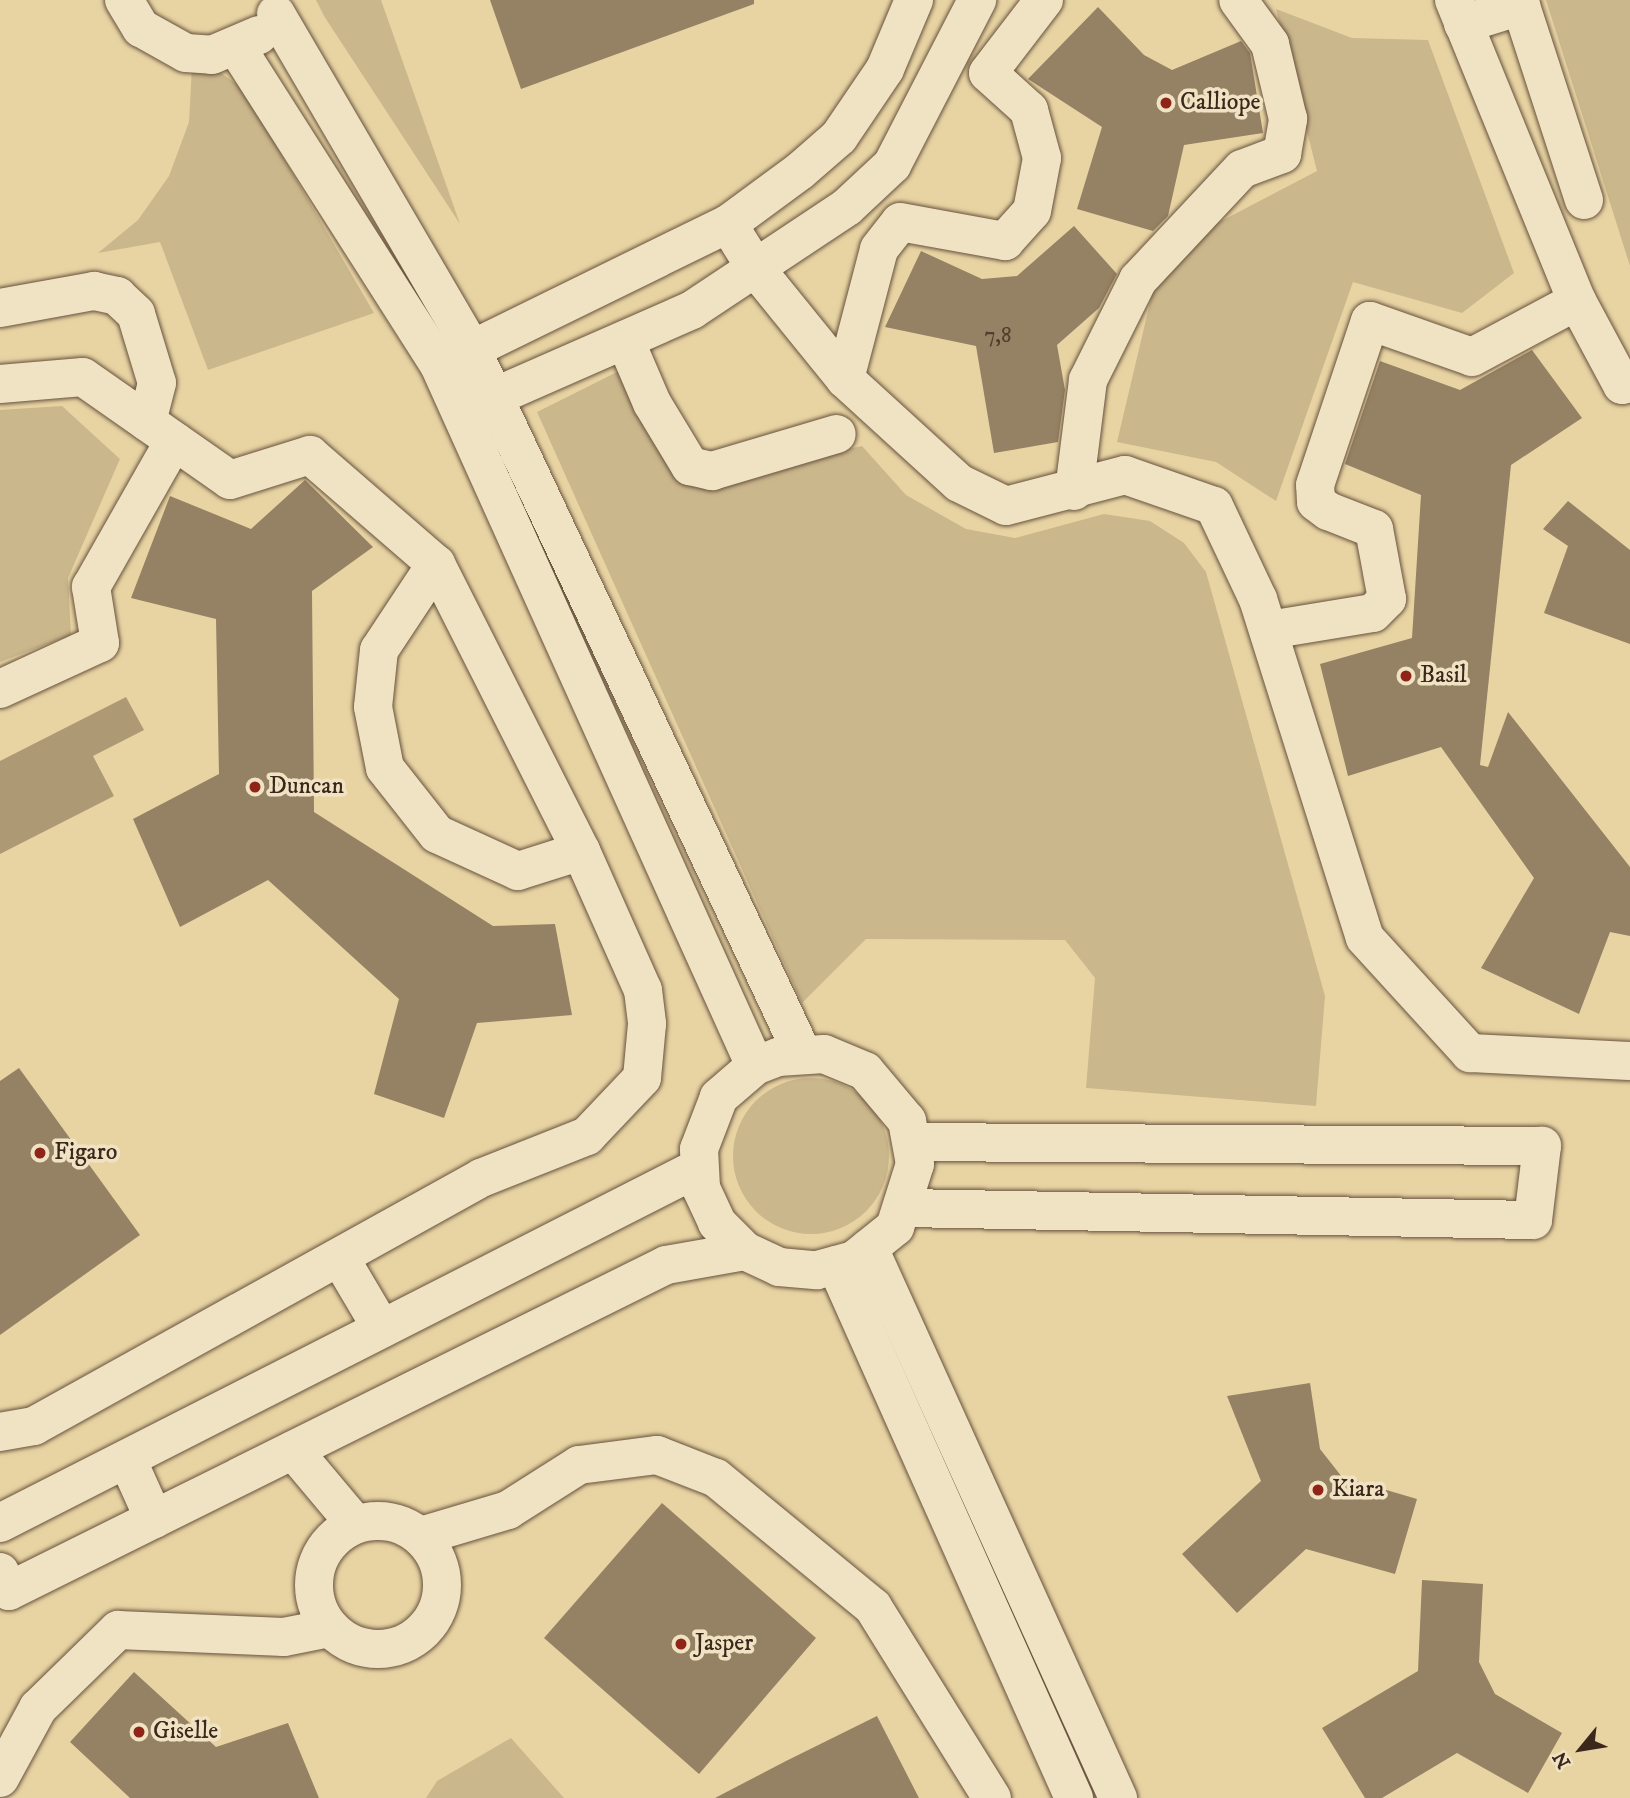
<!DOCTYPE html>
<style>
body{margin:0}
#map{position:relative;width:1630px;height:1798px;overflow:hidden;background:#e8d4a3;font-family:"IM FELL DW Pica",serif}
div>[style]{position:absolute}
.green>*{inset:0;background:#cbb78c}
.round{border-radius:50%}
.water>*{inset:0;background:#ae9975}
.building>*{inset:0;background:#958163}
.roads{filter:drop-shadow(0 0 2px #67523e) drop-shadow(0 0 2px #67523e)}
.street>*{height:38px;margin:-19px;padding:0 19px;transform-origin:19px;border-radius:19px;background:#f0e3c3}
.street>.ring{margin:-19px;padding:0;box-sizing:content-box;background:none;border:38px solid #f0e3c3;border-radius:50%}
.secondary>*{height:38px;margin:-19px;padding:0 19px;transform-origin:19px;border-radius:19px;background:#f0e3c3}
.dots>*{width:19px;height:19px;translate:-50% -50%;box-sizing:border-box;border:4px solid #f0e3c3;border-radius:50%}
span{translate:-50% -50%;white-space:nowrap;text-align:center;line-height:1.15;-webkit-text-stroke:7px #f0e3c3;paint-order:stroke}
.number-label{font-size:21px;color:#523e2e}
.number-label span{-webkit-text-stroke-width:0}
.poi-label{font-size:24px;color:#3c271d}
.left{translate:0 -50%;text-align:left}
.north{position:absolute;left:1546px;top:1714px;width:70px;height:70px;-webkit-text-stroke:5px #f0e3c3;paint-order:stroke;rotate:240deg;font-size:19px;font-weight:700;line-height:28px;text-align:center;color:#3c271d}
.north::after{content:'';display:block;margin:auto;width:24px;height:32px;background:#3c271d;clip-path:polygon(50% 0,100% 100%,50% 72%,0 100%)}
</style>
<div id="map">
<div class="green">
<i style="clip-path:polygon(316px 0,381px 0,460px 224px,324px 16px)"></i>
<i style="clip-path:polygon(1546px 0,1630px 0,1630px 266px)"></i>
<i style="clip-path:polygon(1276px 9px,1352px 38px,1428px 40px,1514px 273px,1462px 313px,1353px 282px,1276px 501px,1216px 462px,1117px 442px,1162px 252px,1317px 171px)"></i>
<i style="clip-path:polygon(192px 66px,220px 72px,244px 90px,374px 313px,208px 370px,160px 242px,98px 253px,138px 220px,169px 176px,189px 122px)"></i>
<i style="clip-path:polygon(623px 369px,704px 480px,862px 446px,906px 495px,966px 529px,1015px 538px,1104px 514px,1150px 521px,1184px 543px,1206px 572px,1325px 996px,1316px 1106px,1086px 1088px,1095px 978px,1065px 940px,866px 939px,802px 1003px,537px 412px)"></i>
<i style="clip-path:polygon(62px 406px,120px 459px,68px 578px,71px 635px,0 662px,0 410px)"></i>
<i class="round" style="left:733px;top:1078px;width:156px;height:156px"></i>
<i style="clip-path:polygon(511px 1738px,564px 1798px,426px 1798px,437px 1781px)"></i>
</div>
<div class="water">
<i style="clip-path:polygon(126px 697px,144px 730px,93px 756px,114px 796px,0 854px,0 761px)"></i>
</div>
<div class="building">
<i style="clip-path:polygon(490px 0,754px 0,754px 4px,521px 89px)"></i>
<i style="clip-path:polygon(1098px 7px,1144px 55px,1172px 70px,1241px 41px,1250px 53px,1263px 133px,1184px 145px,1168px 216px,1153px 231px,1077px 209px,1102px 127px,1028px 79px)"></i>
<i style="clip-path:polygon(1074px 226px,1117px 274px,1099px 308px,1057px 345px,1065px 390px,1058px 442px,994px 453px,976px 346px,885px 327px,921px 251px,982px 279px,1017px 276px)"></i>
<i style="clip-path:polygon(1532px 350px,1582px 418px,1511px 465px,1480px 765px,1488px 767px,1508px 712px,1630px 867px,1630px 936px,1610px 932px,1579px 1014px,1481px 968px,1534px 878px,1441px 747px,1348px 776px,1320px 664px,1412px 638px,1421px 495px,1345px 464px,1380px 361px,1460px 390px)"></i>
<i style="clip-path:polygon(305px 480px,373px 547px,312px 591px,314px 812px,493px 926px,555px 924px,572px 1015px,477px 1023px,444px 1118px,374px 1094px,399px 999px,268px 880px,180px 927px,133px 819px,219px 774px,216px 619px,131px 598px,170px 496px,251px 529px)"></i>
<i style="clip-path:polygon(1568px 501px,1630px 550px,1630px 644px,1544px 613px,1568px 546px,1543px 529px)"></i>
<i style="clip-path:polygon(19px 1068px,140px 1235px,0 1335px,0 1081px)"></i>
<i style="clip-path:polygon(1310px 1383px,1320px 1449px,1342px 1477px,1417px 1499px,1395px 1574px,1306px 1549px,1237px 1613px,1182px 1554px,1261px 1481px,1227px 1396px)"></i>
<i style="clip-path:polygon(662px 1503px,816px 1638px,699px 1774px,544px 1638px)"></i>
<i style="clip-path:polygon(1422px 1580px,1483px 1584px,1479px 1662px,1495px 1694px,1562px 1733px,1528px 1793px,1457px 1753px,1382px 1798px,1365px 1798px,1322px 1728px,1418px 1671px)"></i>
<i style="clip-path:polygon(134px 1672px,216px 1747px,288px 1723px,319px 1798px,130px 1798px,70px 1742px)"></i>
<i style="clip-path:polygon(877px 1716px,919px 1798px,715px 1798px,786px 1761px)"></i>
</div>
<div class="roads">
<div class="street">
<i style="left:1454px;top:0;width:325px;rotate:67.8deg"></i>
<i style="left:1577px;top:301px;width:95px;rotate:61.8deg"></i>
<i style="left:1622px;top:385px;width:8px;rotate:-14deg"></i>
<i style="left:1463px;top:24px;width:61px;rotate:-17.2deg"></i>
<i style="left:1521px;top:6px;width:204px;rotate:72deg"></i>
<i style="left:728px;top:224px;width:53px;rotate:58.1deg"></i>
<i style="left:756px;top:269px;width:141px;rotate:51deg"></i>
<i style="left:845px;top:379px;width:154px;rotate:42.4deg"></i>
<i style="left:959px;top:483px;width:52px;rotate:26.1deg"></i>
<i style="left:1006px;top:506px;width:123px;rotate:-14.6deg"></i>
<i style="left:1125px;top:475px;width:94px;rotate:19.2deg"></i>
<i style="left:1214px;top:506px;width:103px;rotate:64.7deg"></i>
<i style="left:1258px;top:599px;width:355px;rotate:72.5deg"></i>
<i style="left:1365px;top:938px;width:156px;rotate:47.6deg"></i>
<i style="left:1470px;top:1053px;width:160px;rotate:2.9deg"></i>
<i style="left:0;top:308px;width:96px;rotate:-10.3deg"></i>
<i style="left:94px;top:291px;width:24px;rotate:12deg"></i>
<i style="left:117px;top:296px;width:26px;rotate:43deg"></i>
<i style="left:136px;top:314px;width:72px;rotate:73.1deg"></i>
<i style="left:157px;top:383px;width:40px;rotate:104.4deg"></i>
<i style="left:625px;top:340px;width:69px;rotate:66.8deg"></i>
<i style="left:652px;top:403px;width:74px;rotate:58.9deg"></i>
<i style="left:690px;top:466px;width:23px;rotate:13deg"></i>
<i style="left:712px;top:471px;width:130px;rotate:-16.5deg"></i>
<i style="left:845px;top:379px;width:134px;rotate:-75.3deg"></i>
<i style="left:879px;top:249px;width:34px;rotate:-52deg"></i>
<i style="left:900px;top:222px;width:107px;rotate:10.3deg"></i>
<i style="left:1005px;top:241px;width:40px;rotate:-48deg"></i>
<i style="left:1032px;top:211px;width:54px;rotate:-79.3deg"></i>
<i style="left:1042px;top:158px;width:50px;rotate:-105.2deg"></i>
<i style="left:1029px;top:110px;width:55px;rotate:-137.9deg"></i>
<i style="left:988px;top:73px;width:92px;rotate:-52.5deg"></i>
<i style="left:0;top:384px;width:83px;rotate:-4.8deg"></i>
<i style="left:83px;top:377px;width:179px;rotate:35deg"></i>
<i style="left:230px;top:480px;width:84px;rotate:-17.4deg"></i>
<i style="left:310px;top:455px;width:167px;rotate:40.9deg"></i>
<i style="left:436px;top:564px;width:322px;rotate:63.2deg"></i>
<i style="left:581px;top:851px;width:152px;rotate:66deg"></i>
<i style="left:643px;top:990px;width:34px;rotate:83deg"></i>
<i style="left:647px;top:1024px;width:54px;rotate:95.3deg"></i>
<i style="left:642px;top:1078px;width:80px;rotate:133.5deg"></i>
<i style="left:587px;top:1136px;width:114px;rotate:158.4deg"></i>
<i style="left:481px;top:1178px;width:511px;rotate:150.98deg"></i>
<i style="left:34px;top:1426px;width:35px;rotate:170deg"></i>
<i style="left:1074px;top:491px;width:112px;rotate:-82.8deg"></i>
<i style="left:1088px;top:380px;width:112px;rotate:-63.4deg"></i>
<i style="left:1138px;top:280px;width:152px;rotate:-46.9deg"></i>
<i style="left:1242px;top:169px;width:43px;rotate:-20.6deg"></i>
<i style="left:1282px;top:154px;width:36px;rotate:-80deg"></i>
<i style="left:1288px;top:119px;width:77px;rotate:-103.5deg"></i>
<i style="left:1270px;top:44px;width:54px;rotate:-126deg"></i>
<i style="left:436px;top:564px;width:103px;rotate:123.5deg"></i>
<i style="left:379px;top:650px;width:57px;rotate:96deg"></i>
<i style="left:373px;top:707px;width:62px;rotate:78.9deg"></i>
<i style="left:385px;top:768px;width:84px;rotate:51.8deg"></i>
<i style="left:437px;top:834px;width:89px;rotate:24.6deg"></i>
<i style="left:518px;top:871px;width:66px;rotate:-17.6deg"></i>
<i style="left:1269px;top:630px;width:105px;rotate:-9.3deg"></i>
<i style="left:1373px;top:613px;width:20px;rotate:-45deg"></i>
<i style="left:1387px;top:599px;width:71px;rotate:-100.5deg"></i>
<i style="left:1374px;top:529px;width:49px;rotate:-158.6deg"></i>
<i style="left:1328px;top:511px;width:15px;rotate:-143deg"></i>
<i style="left:1316px;top:502px;width:17px;rotate:-93deg"></i>
<i style="left:1315px;top:485px;width:173px;rotate:-71.5deg"></i>
<i style="left:1370px;top:321px;width:108px;rotate:19.4deg"></i>
<i style="left:1472px;top:357px;width:119px;rotate:-28.1deg"></i>
<i style="left:0;top:689px;width:110px;rotate:-24.7deg"></i>
<i style="left:100px;top:643px;width:57px;rotate:-99.1deg"></i>
<i style="left:91px;top:587px;width:168px;rotate:-60.4deg"></i>
<i style="left:906px;top:1208px;width:627px;rotate:1.1deg"></i>
<i style="left:1533px;top:1220px;width:75px;rotate:-83.1deg"></i>
<i style="left:1542px;top:1146px;width:629px;rotate:-179.64deg"></i>
<i style="left:340px;top:1258px;width:82px;rotate:59.4deg"></i>
<i style="left:293px;top:1450px;width:97px;rotate:50deg"></i>
<i class="ring" style="left:314px;top:1521px;width:90px;height:90px"></i>
<i style="left:421px;top:1536px;width:91px;rotate:-16.6deg"></i>
<i style="left:508px;top:1510px;width:84px;rotate:-32.4deg"></i>
<i style="left:579px;top:1465px;width:79px;rotate:-7.3deg"></i>
<i style="left:657px;top:1455px;width:63px;rotate:21.3deg"></i>
<i style="left:716px;top:1478px;width:203px;rotate:39.4deg"></i>
<i style="left:873px;top:1607px;width:225px;rotate:58.1deg"></i>
<i style="left:0;top:1778px;width:80px;rotate:-61.5deg"></i>
<i style="left:38px;top:1708px;width:112px;rotate:-44.3deg"></i>
<i style="left:118px;top:1630px;width:166px;rotate:2.4deg"></i>
<i style="left:284px;top:1637px;width:47px;rotate:-11.1deg"></i>
</div>
<div class="secondary">
<i style="left:124px;top:0;width:33px;rotate:59deg"></i>
<i style="left:141px;top:28px;width:51px;rotate:29.1deg"></i>
<i style="left:186px;top:53px;width:26px;rotate:4deg"></i>
<i style="left:212px;top:55px;width:51px;rotate:-23.1deg"></i>
<i style="left:276px;top:14px;width:389px;rotate:59.7deg"></i>
<i style="left:472px;top:350px;width:777px;rotate:64.85deg"></i>
<i style="left:237px;top:48px;width:376px;rotate:57.5deg"></i>
<i style="left:439px;top:365px;width:769px;rotate:65.73deg"></i>
<i style="left:448px;top:361px;width:312px;rotate:-26.1deg"></i>
<i style="left:728px;top:224px;width:89px;rotate:-36.4deg"></i>
<i style="left:800px;top:171px;width:52px;rotate:-41.1deg"></i>
<i style="left:839px;top:137px;width:82px;rotate:-55.9deg"></i>
<i style="left:885px;top:69px;width:75px;rotate:-67.2deg"></i>
<i style="left:469px;top:408px;width:244px;rotate:-23.7deg"></i>
<i style="left:692px;top:310px;width:186px;rotate:-33.6deg"></i>
<i style="left:847px;top:207px;width:62px;rotate:-43deg"></i>
<i style="left:892px;top:165px;width:186px;rotate:-62.7deg"></i>
<i style="left:869px;top:1248px;width:604px;rotate:65.64deg"></i>
<i style="left:836px;top:1265px;width:584px;rotate:65.94deg"></i>
<i style="left:127px;top:1459px;width:66px;rotate:65.8deg"></i>
<i style="left:0;top:1523px;width:783px;rotate:-26.96deg"></i>
<i style="left:0;top:1572px;width:21px;rotate:65deg"></i>
<i style="left:9px;top:1591px;width:733px;rotate:-26.39deg"></i>
<i style="left:666px;top:1265px;width:80px;rotate:-10deg"></i>
<i style="left:745px;top:1251px;width:38px;rotate:25deg"></i>
<i style="left:779px;top:1267px;width:38px;rotate:5deg"></i>
<i style="left:817px;top:1270px;width:38px;rotate:-15deg"></i>
<i style="left:854px;top:1260px;width:53px;rotate:-38.8deg"></i>
<i style="left:895px;top:1227px;width:66px;rotate:-72.4deg"></i>
<i style="left:915px;top:1164px;width:44px;rotate:-100.5deg"></i>
<i style="left:907px;top:1121px;width:65px;rotate:-130deg"></i>
<i style="left:865px;top:1071px;width:44px;rotate:-157.5deg"></i>
<i style="left:824px;top:1054px;width:46px;rotate:176.3deg"></i>
<i style="left:778px;top:1057px;width:25px;rotate:159deg"></i>
<i style="left:755px;top:1066px;width:48px;rotate:139.3deg"></i>
<i style="left:719px;top:1097px;width:56px;rotate:111deg"></i>
<i style="left:699px;top:1149px;width:39px;rotate:87deg"></i>
<i style="left:701px;top:1188px;width:38px;rotate:65deg"></i>
<i style="left:717px;top:1223px;width:40px;rotate:45deg"></i>
</div>
</div>
<div class="dots">
<i style="left:1166px;top:103px;background:#8f2418"></i>
<i style="left:1406px;top:676px;background:#8f2418"></i>
<i style="left:255px;top:787px;background:#8f2418"></i>
<i style="left:40px;top:1153px;background:#8f2418"></i>
<i style="left:1318px;top:1490px;background:#8f2418"></i>
<i style="left:681px;top:1644px;background:#8f2418"></i>
<i style="left:139px;top:1732px;background:#8f2418"></i>
</div>
<div class="number-label">
<span style="left:998px;top:336px">7,8</span>
</div>
<div class="poi-label">
<span class="left" style="left:1180px;top:103px">Calliope</span>
<span class="left" style="left:1420px;top:676px">Basil</span>
<span class="left" style="left:269px;top:787px">Duncan</span>
<span class="left" style="left:54px;top:1153px">Figaro</span>
<span class="left" style="left:1332px;top:1490px">Kiara</span>
<span class="left" style="left:695px;top:1644px">Jasper</span>
<span class="left" style="left:153px;top:1732px">Giselle</span>
</div>
<div class="north">N</div>
</div>
